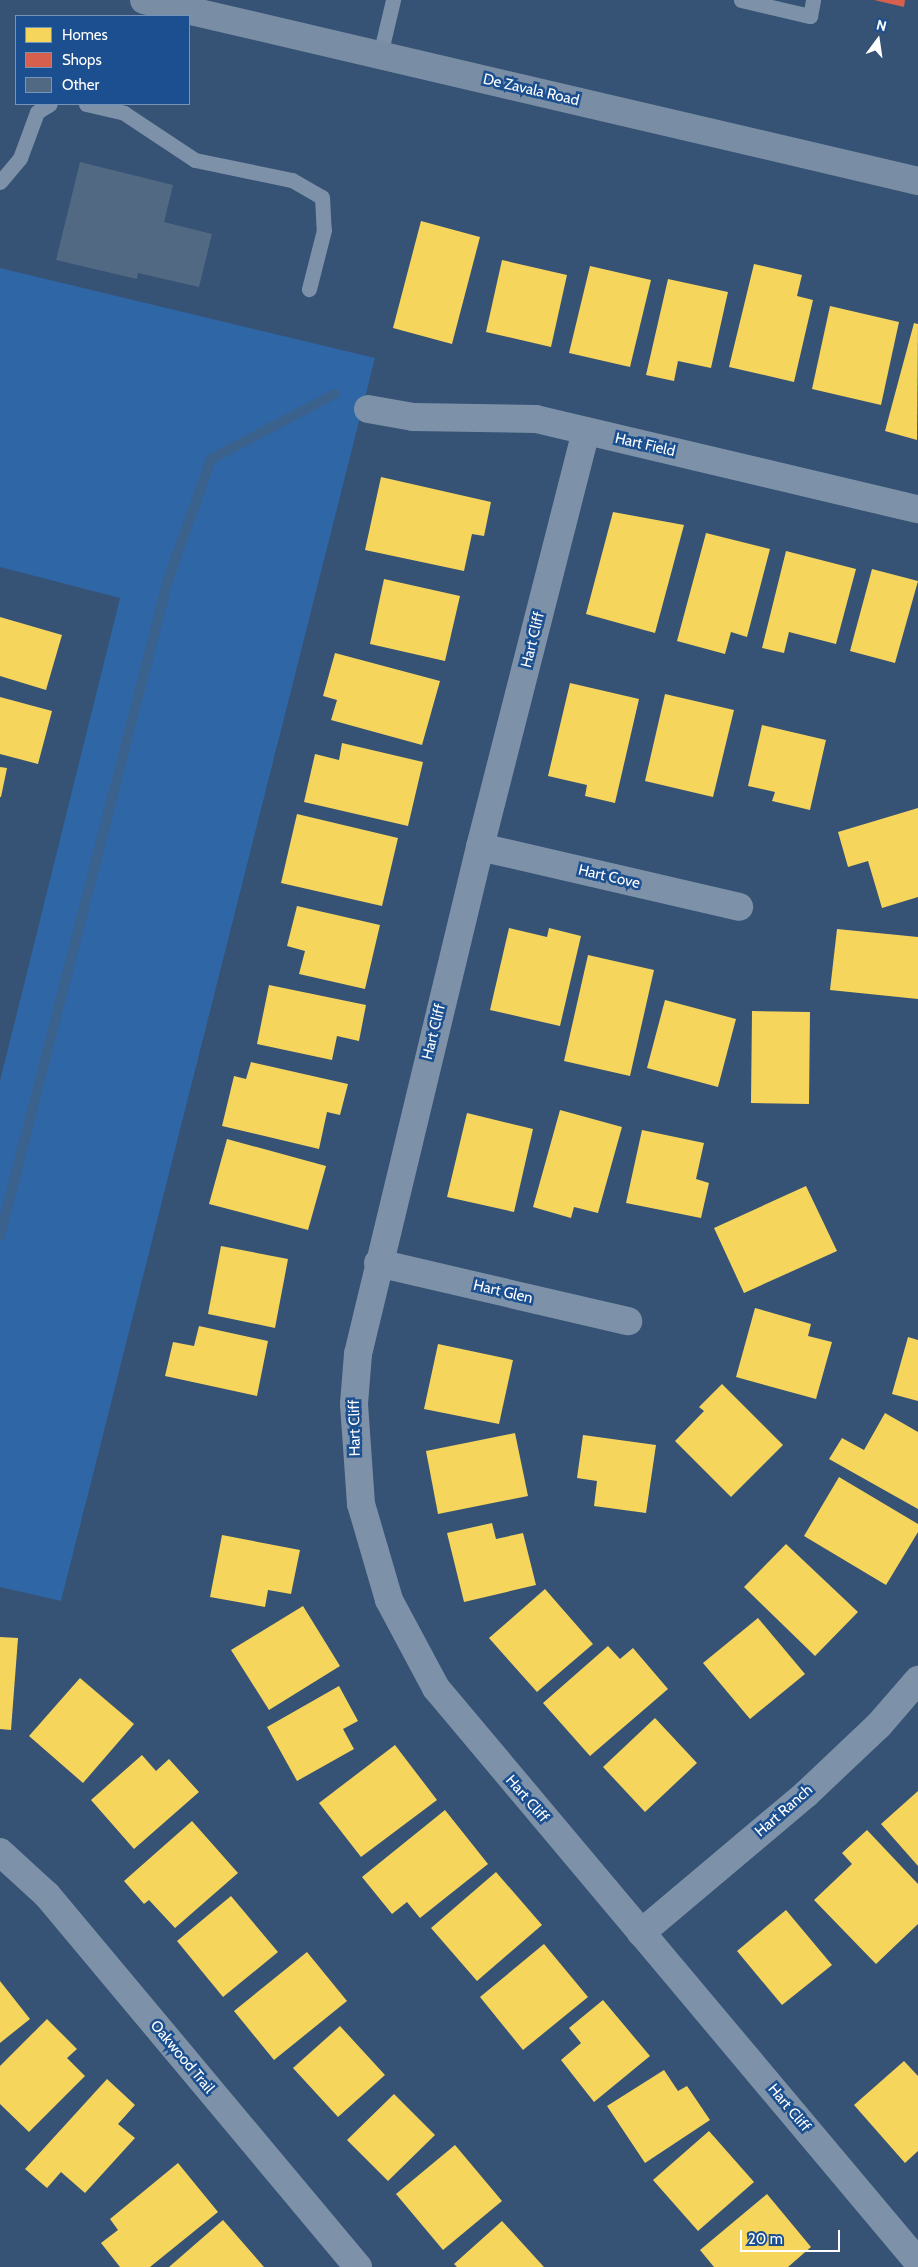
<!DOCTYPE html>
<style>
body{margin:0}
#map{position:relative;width:918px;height:2267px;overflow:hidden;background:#365274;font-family:Cabin,sans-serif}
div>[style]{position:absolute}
.green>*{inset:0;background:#2f66a5}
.homes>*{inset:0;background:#f6d55c}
.shops>*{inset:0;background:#d6604d}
.stream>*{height:10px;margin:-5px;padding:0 5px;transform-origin:5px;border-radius:5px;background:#3b618d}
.building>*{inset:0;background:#526984}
.lane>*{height:15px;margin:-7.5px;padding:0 7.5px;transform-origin:7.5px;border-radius:7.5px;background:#7d92a8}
.street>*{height:28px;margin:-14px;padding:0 14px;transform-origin:14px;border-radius:14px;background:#7d92a8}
.secondary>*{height:28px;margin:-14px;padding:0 14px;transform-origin:14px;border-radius:14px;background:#798da4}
span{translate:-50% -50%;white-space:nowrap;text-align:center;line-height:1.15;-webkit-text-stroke:5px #1b4f8f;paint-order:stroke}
.street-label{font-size:15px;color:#fff}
.legend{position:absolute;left:15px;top:15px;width:175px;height:90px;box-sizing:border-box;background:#1b4f8f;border:1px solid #7695bc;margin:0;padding:6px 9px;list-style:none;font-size:15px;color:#fff}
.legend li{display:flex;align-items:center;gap:10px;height:25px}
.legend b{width:25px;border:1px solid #7695bc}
.north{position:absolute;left:853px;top:15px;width:50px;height:50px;-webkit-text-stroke:4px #1b4f8f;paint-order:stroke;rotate:14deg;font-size:14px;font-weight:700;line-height:20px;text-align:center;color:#fff}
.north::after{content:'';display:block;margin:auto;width:18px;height:22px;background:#fff;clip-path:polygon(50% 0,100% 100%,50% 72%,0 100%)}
.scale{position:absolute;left:740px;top:2230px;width:100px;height:22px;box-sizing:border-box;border:2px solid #fff;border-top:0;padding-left:6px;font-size:15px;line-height:18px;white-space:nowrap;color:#fff;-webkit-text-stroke:4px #1b4f8f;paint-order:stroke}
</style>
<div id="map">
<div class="green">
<i style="clip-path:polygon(0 268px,375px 358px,61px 1601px,0 1587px,0 1081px,120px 598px,0 567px)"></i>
</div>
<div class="homes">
<i style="clip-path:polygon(421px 221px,480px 237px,452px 344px,393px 328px)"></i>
<i style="clip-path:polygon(502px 260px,567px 275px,551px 347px,486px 332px)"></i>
<i style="clip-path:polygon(754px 264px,802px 275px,797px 296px,813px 300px,794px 382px,729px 367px)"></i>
<i style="clip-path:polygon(590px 266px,651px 280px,630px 367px,569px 353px)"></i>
<i style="clip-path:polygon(668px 279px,728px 292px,711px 368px,678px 361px,674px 381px,646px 375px)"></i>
<i style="clip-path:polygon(830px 306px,899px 322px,881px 405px,812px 389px)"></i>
<i style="clip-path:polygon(914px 323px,918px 324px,917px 440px,885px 431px)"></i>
<i style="clip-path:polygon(381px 477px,491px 502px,484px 536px,472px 534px,464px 571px,365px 550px)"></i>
<i style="clip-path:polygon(613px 512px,684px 525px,655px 633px,586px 614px)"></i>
<i style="clip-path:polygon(706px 533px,770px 549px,747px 637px,731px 632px,725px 654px,677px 641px)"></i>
<i style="clip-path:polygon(786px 551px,856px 569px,836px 644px,789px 632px,784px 653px,762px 648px)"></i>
<i style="clip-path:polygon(872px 569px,918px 581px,895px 663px,850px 651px)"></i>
<i style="clip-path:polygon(384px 579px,460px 596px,445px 661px,370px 644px)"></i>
<i style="clip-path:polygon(0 617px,62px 635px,46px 690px,0 676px)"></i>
<i style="clip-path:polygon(335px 653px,440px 681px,422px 745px,331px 720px,337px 700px,323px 696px)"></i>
<i style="clip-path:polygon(570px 683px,639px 699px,615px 803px,585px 796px,587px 785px,548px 776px)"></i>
<i style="clip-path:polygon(665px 694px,734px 710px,713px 797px,645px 781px)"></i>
<i style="clip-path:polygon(0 697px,52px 711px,38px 764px,0 754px)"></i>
<i style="clip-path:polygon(762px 725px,826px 740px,810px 810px,772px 801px,775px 792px,748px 786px)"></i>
<i style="clip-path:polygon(342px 743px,423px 762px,408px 826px,304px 802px,315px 754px,339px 760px)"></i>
<i style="clip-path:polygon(0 767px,7px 768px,1px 797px,0 797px)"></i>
<i style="clip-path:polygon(918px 808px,918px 897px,882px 908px,868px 861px,848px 867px,838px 832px)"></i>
<i style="clip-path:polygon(297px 814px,398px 838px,382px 906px,281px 883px)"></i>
<i style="clip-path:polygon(297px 906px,380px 925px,365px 989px,299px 974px,305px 951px,287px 946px)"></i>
<i style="clip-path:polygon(509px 928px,547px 937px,549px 928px,581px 936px,560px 1026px,490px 1010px)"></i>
<i style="clip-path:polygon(837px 929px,918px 937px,918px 999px,830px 990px)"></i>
<i style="clip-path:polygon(588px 955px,654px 970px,630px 1076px,564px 1061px)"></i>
<i style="clip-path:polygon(269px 985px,366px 1005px,359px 1041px,337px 1036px,332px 1060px,257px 1044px)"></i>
<i style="clip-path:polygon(665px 1000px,736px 1019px,718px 1087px,647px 1068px)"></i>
<i style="clip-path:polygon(752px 1011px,810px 1012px,809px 1104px,751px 1103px)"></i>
<i style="clip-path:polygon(251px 1062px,348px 1084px,340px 1115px,327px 1112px,319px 1149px,222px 1126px,234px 1076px,246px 1079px)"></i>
<i style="clip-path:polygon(560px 1110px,622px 1127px,598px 1213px,574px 1207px,571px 1218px,533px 1207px)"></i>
<i style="clip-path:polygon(467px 1113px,533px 1129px,514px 1212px,447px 1197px)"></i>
<i style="clip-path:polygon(642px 1130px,704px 1143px,696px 1179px,709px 1183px,701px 1218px,626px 1203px)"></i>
<i style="clip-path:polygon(227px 1139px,326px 1166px,308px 1230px,209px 1204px)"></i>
<i style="clip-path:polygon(806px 1186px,837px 1251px,744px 1293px,714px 1228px)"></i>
<i style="clip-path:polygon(221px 1246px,288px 1259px,275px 1328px,208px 1314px)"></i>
<i style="clip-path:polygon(755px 1308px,811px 1324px,808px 1336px,832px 1342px,816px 1399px,736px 1377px)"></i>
<i style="clip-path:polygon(199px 1326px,268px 1341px,257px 1396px,165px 1376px,173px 1342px,194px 1346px)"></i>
<i style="clip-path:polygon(908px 1337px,918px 1340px,918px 1401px,892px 1394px)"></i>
<i style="clip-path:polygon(438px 1344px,513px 1360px,499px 1424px,424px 1409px)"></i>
<i style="clip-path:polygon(722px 1384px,783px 1445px,731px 1497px,675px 1441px,704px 1411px,699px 1407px)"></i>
<i style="clip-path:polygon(885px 1413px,918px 1432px,918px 1509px,829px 1459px,842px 1438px,864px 1450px)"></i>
<i style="clip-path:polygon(515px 1433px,528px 1496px,438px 1514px,426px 1451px)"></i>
<i style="clip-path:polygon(583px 1435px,656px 1445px,646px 1513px,594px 1506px,597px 1481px,577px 1478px)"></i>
<i style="clip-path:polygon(839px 1477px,918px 1524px,918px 1532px,886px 1585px,804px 1536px)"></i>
<i style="clip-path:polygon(492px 1523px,496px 1539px,523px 1533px,536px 1585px,464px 1602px,447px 1533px)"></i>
<i style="clip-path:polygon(222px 1535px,300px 1550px,291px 1594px,268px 1590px,265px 1607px,210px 1597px)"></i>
<i style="clip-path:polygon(786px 1544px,858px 1612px,815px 1656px,744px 1587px)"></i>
<i style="clip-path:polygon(545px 1589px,593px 1644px,537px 1692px,489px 1638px)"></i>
<i style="clip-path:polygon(303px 1606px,340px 1666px,269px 1710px,231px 1650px)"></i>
<i style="clip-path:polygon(758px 1618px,805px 1674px,750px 1719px,703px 1663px)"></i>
<i style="clip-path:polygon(0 1637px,18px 1638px,11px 1730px,0 1729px)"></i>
<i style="clip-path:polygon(608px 1646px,620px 1659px,633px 1648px,668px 1689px,590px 1756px,543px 1703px)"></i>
<i style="clip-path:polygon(80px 1678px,134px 1724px,83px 1783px,29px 1736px)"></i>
<i style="clip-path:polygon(339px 1686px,358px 1721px,343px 1729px,354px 1749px,297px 1781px,267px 1727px)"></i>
<i style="clip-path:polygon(655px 1718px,697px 1763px,645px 1812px,603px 1767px)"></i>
<i style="clip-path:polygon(395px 1745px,437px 1800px,361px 1857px,319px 1803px)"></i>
<i style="clip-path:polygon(142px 1755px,156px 1771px,169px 1759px,199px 1792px,134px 1849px,91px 1800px)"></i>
<i style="clip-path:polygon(918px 1791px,918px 1866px,881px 1824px)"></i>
<i style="clip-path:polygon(445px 1810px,488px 1864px,420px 1918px,407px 1902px,392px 1914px,362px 1877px)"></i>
<i style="clip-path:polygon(192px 1821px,238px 1873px,175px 1928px,149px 1900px,144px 1904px,124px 1881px)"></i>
<i style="clip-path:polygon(867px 1830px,918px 1884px,918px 1924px,876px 1964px,814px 1900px,852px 1864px,842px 1853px)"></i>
<i style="clip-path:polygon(496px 1872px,542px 1925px,477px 1981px,431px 1928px)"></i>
<i style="clip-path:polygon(231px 1896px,278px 1952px,223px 1997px,177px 1941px)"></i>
<i style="clip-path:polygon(786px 1910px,832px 1965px,782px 2005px,737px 1951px)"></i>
<i style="clip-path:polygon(544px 1944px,588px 1997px,523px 2050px,480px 1997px)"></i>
<i style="clip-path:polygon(307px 1952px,347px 2001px,274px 2060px,234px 2011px)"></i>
<i style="clip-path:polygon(0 1981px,30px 2019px,0 2043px)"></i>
<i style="clip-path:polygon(603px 2000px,650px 2056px,594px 2102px,561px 2060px,581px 2043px,569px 2028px)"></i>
<i style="clip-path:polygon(47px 2019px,77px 2049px,67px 2058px,85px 2076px,29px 2132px,0 2104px,0 2066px)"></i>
<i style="clip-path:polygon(340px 2026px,385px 2075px,338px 2117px,293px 2068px)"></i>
<i style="clip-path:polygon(904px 2061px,918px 2076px,918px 2151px,905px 2163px,854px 2105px)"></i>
<i style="clip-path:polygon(664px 2070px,678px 2091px,687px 2086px,710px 2120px,645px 2163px,607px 2106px)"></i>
<i style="clip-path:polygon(107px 2079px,135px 2105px,118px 2124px,135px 2138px,85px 2193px,61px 2172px,47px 2188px,25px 2169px)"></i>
<i style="clip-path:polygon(394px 2094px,435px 2135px,388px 2181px,347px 2140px)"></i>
<i style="clip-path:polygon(709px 2131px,754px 2182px,698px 2231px,653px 2180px)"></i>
<i style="clip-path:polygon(455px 2145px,502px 2201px,443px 2250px,396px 2194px)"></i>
<i style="clip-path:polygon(178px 2163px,218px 2212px,150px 2267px,120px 2267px,101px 2243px,118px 2230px,110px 2219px)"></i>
<i style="clip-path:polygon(767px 2194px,811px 2247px,788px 2267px,714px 2267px,700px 2250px)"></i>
<i style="clip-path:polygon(223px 2220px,264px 2267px,169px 2267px)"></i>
<i style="clip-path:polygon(502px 2221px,544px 2267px,457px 2267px,454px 2264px)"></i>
</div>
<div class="shops">
<i style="clip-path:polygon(874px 0,905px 0,904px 7px)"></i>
</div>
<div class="stream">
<i style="left:0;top:1236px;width:677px;rotate:-75.64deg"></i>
<i style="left:168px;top:580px;width:128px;rotate:-70.4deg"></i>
<i style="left:211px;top:459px;width:140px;rotate:-27.7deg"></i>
</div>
<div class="building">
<i style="clip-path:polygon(80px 162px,173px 185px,164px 222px,212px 234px,199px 287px,138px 273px,137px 279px,56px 260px)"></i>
</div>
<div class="lane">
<i style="left:741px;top:0;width:71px;rotate:13.1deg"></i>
<i style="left:810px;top:16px;width:16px;rotate:-79deg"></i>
<i style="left:380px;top:55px;width:57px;rotate:-76.7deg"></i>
<i style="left:86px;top:104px;width:39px;rotate:13deg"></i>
<i style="left:124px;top:113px;width:85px;rotate:33.5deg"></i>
<i style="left:195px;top:160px;width:99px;rotate:11.7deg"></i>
<i style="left:292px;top:180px;width:34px;rotate:30deg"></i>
<i style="left:322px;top:197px;width:33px;rotate:87deg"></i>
<i style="left:324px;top:230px;width:61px;rotate:104.3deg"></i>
<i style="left:0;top:182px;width:31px;rotate:-50deg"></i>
<i style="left:20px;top:158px;width:49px;rotate:-69.7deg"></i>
<i style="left:37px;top:112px;width:15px;rotate:-32deg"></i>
</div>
<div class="street">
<i style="left:368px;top:409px;width:46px;rotate:10.1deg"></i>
<i style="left:413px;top:417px;width:123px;rotate:0.9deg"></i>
<i style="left:536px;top:419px;width:392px;rotate:13.3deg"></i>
<i style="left:586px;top:431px;width:429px;rotate:104.3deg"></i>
<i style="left:480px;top:847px;width:521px;rotate:103.53deg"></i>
<i style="left:358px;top:1354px;width:50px;rotate:94.6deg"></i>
<i style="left:354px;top:1404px;width:100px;rotate:86deg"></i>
<i style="left:361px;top:1504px;width:100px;rotate:73.7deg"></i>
<i style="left:389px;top:1600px;width:100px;rotate:61.9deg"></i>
<i style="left:436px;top:1688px;width:750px;rotate:49.98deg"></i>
<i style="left:480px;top:847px;width:266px;rotate:13deg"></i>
<i style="left:378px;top:1263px;width:257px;rotate:13.1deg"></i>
<i style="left:0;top:1852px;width:64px;rotate:42.5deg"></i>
<i style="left:47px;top:1895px;width:485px;rotate:50.1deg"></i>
<i style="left:641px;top:1933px;width:216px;rotate:-40.1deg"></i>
<i style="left:806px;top:1794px;width:100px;rotate:-43.4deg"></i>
<i style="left:879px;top:1725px;width:60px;rotate:-49.1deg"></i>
</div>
<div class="secondary">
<i style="left:144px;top:0;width:795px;rotate:13.16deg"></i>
</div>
<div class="street-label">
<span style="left:531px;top:90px;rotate:13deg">De Zavala Road</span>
<span style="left:645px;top:445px;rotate:13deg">Hart Field</span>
<span style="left:533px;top:640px;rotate:-76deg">Hart Cliff</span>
<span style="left:609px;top:877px;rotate:13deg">Hart Cove</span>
<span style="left:434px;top:1032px;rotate:-76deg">Hart Cliff</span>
<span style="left:503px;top:1292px;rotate:13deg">Hart Glen</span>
<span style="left:355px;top:1428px;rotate:-91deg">Hart Cliff</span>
<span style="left:527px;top:1799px;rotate:49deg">Hart Cliff</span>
<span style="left:784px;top:1811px;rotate:-41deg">Hart Ranch</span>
<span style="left:182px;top:2057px;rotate:50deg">Oakwood Trail</span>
<span style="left:789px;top:2108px;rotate:50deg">Hart Cliff</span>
</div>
<ul class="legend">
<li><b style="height:14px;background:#f6d55c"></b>Homes</li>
<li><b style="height:14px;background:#d6604d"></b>Shops</li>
<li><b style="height:14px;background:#526984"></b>Other</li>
</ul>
<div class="north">N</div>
<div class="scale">20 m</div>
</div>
